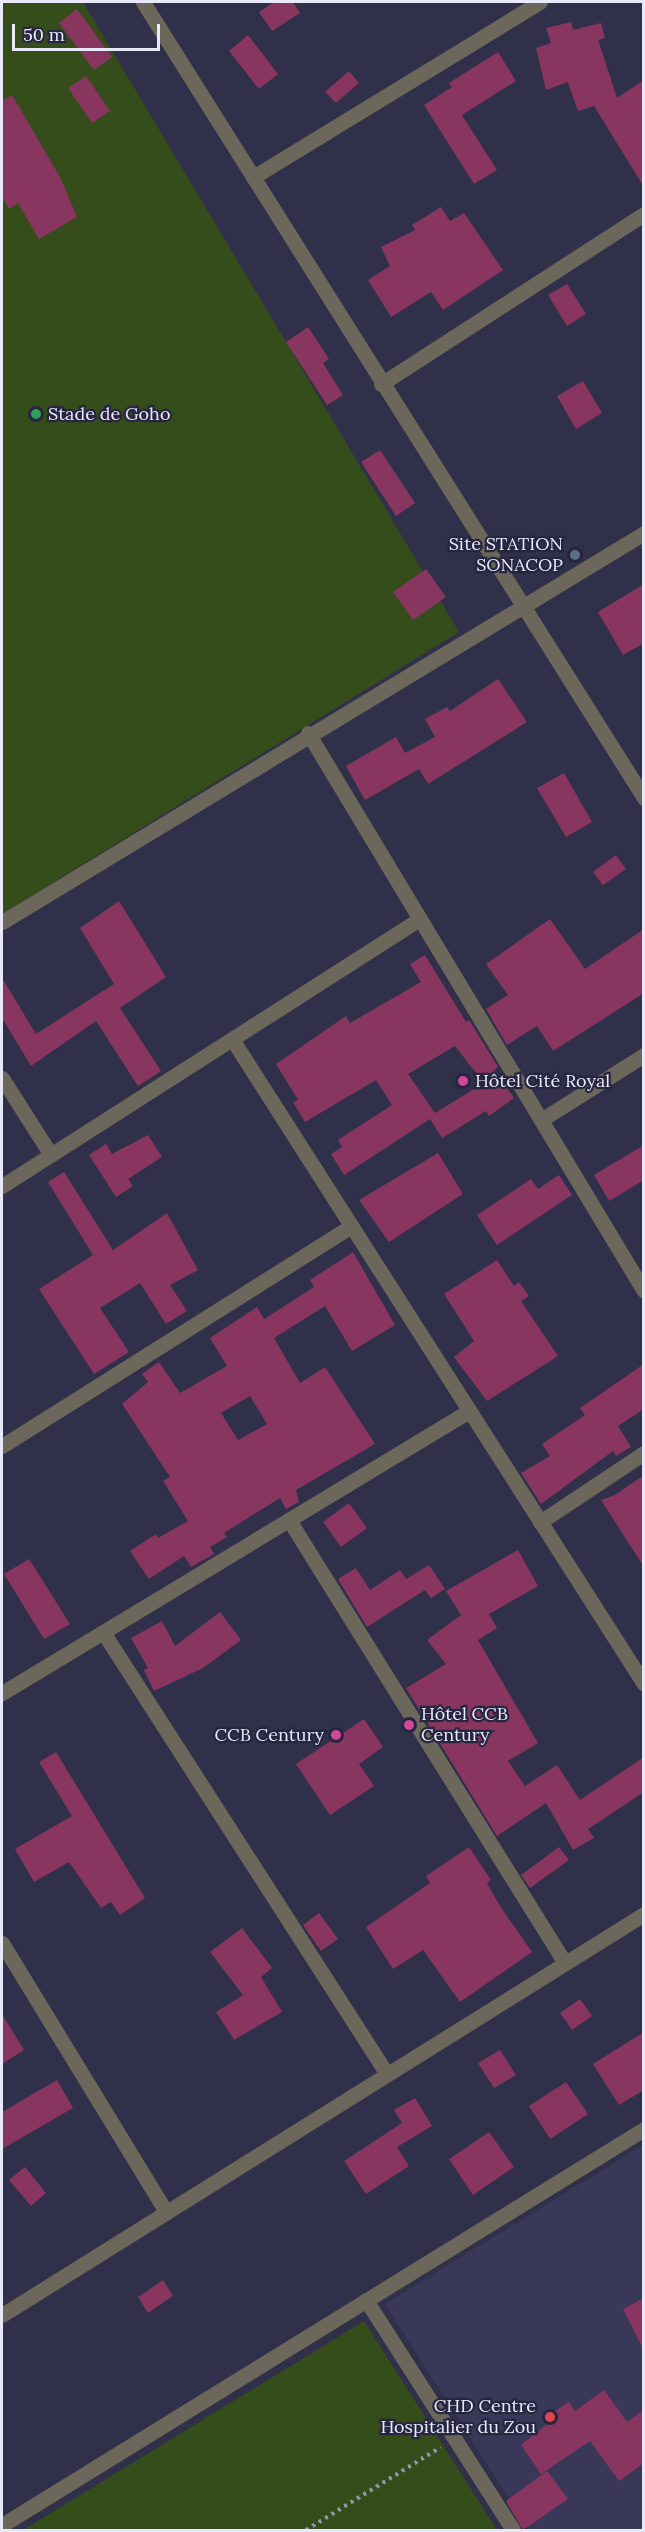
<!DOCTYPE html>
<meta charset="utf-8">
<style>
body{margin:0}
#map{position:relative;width:645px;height:2532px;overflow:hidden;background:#30304a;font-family:Lora,serif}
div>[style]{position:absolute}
.built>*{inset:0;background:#393859}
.green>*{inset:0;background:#354d1a}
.building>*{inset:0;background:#88365f}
.path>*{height:4px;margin-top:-2px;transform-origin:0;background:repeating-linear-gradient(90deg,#9293a9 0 3px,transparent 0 7.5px)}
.minor>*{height:15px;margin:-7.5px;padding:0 7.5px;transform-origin:7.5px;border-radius:7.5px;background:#6b675a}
.dots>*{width:16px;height:16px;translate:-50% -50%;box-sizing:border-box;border:3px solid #272640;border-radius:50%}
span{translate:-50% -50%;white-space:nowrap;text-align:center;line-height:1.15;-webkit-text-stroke:4.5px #272640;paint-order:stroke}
.poi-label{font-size:18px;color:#e8e9fb}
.left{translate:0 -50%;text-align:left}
.right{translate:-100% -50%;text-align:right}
.frame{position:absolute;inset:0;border:3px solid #e8e9fb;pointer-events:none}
.scale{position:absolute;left:12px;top:24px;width:148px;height:27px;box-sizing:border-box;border:3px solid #e8e9fb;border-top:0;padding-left:8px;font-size:18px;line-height:21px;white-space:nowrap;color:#e8e9fb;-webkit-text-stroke:4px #272640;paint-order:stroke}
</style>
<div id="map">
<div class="built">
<i style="clip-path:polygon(643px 2145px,643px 2530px,529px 2530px,385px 2304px)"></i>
</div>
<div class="green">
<i style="clip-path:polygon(2px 2px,83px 2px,459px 632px,2px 914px)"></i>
<i style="clip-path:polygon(364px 2321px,497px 2530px,23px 2530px)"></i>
</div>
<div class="building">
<i style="clip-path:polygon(274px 2px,293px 2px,300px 13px,272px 31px,259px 12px)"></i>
<i style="clip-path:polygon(77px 9px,112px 57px,94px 70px,59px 23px)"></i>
<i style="clip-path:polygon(571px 22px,573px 30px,601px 23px,605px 38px,598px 40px,617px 98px,644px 80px,644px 187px,594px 106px,578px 111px,568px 82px,546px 90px,536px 48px,551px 43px,546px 28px)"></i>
<i style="clip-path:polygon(248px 35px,278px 74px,259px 89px,229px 51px)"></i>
<i style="clip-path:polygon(498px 52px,516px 81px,462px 115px,497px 170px,474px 184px,424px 105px,452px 87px,449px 83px)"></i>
<i style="clip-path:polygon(349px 71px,359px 83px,336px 103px,325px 92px)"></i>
<i style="clip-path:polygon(86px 76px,110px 111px,92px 123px,68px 88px)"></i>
<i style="clip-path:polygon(12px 95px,60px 177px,77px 217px,39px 239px,18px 203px,9px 209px,2px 196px,2px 101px)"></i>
<i style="clip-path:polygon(441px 207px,450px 221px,464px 213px,503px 270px,443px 310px,431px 292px,391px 317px,368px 280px,390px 266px,381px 247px,415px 230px,412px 225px)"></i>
<i style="clip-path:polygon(567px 284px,586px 314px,567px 326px,548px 295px)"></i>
<i style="clip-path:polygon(308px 327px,329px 359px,323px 363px,343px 395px,327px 405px,286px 342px)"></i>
<i style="clip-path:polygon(583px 381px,602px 413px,576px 429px,557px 396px)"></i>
<i style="clip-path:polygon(380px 450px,415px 503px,396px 516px,361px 462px)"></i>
<i style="clip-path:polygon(426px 569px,446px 597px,413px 620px,393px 592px)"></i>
<i style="clip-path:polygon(644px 584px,644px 643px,623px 655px,598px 612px)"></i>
<i style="clip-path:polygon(498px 679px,527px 722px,428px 784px,419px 769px,365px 800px,346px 766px,396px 737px,405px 753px,435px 737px,425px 719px,447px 707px,450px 711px)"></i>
<i style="clip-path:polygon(564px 773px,592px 822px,566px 837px,537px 788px)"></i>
<i style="clip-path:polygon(616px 855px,626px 869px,603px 885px,593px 872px)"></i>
<i style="clip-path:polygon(119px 901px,166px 977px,120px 1008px,161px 1071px,138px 1086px,96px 1021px,31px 1066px,2px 1018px,2px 978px,36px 1034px,114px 984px,80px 928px)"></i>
<i style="clip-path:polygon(550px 919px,585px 969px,644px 929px,644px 993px,553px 1051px,537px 1026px,507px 1045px,486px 1009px,508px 995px,486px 964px)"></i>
<i style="clip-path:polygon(evenodd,425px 955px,466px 1022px,469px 1020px,498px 1067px,494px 1070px,514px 1098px,489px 1116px,486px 1111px,442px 1138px,430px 1119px,344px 1175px,331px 1154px,342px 1147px,338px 1140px,392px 1105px,376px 1080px,305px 1122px,293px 1102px,298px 1100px,276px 1064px,346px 1016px,350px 1023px,421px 982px,410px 964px,425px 955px,455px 1046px,484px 1083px,435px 1113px,408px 1074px,455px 1046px)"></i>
<i style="clip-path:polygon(148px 1135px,162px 1157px,128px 1179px,133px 1186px,116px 1197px,89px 1155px,106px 1144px,112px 1154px)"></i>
<i style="clip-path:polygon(644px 1145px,644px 1180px,609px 1201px,594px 1175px)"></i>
<i style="clip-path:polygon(438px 1153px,463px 1194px,389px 1242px,359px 1200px)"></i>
<i style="clip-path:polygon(64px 1172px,113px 1250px,167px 1213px,198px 1270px,170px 1285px,187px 1311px,166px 1324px,140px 1283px,100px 1308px,129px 1352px,94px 1374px,39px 1289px,93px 1255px,48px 1182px)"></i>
<i style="clip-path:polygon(559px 1175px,572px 1195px,497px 1245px,477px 1215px,531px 1179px,538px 1189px)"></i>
<i style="clip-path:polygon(evenodd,353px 1252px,395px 1325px,352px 1351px,325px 1306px,274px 1338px,300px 1383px,325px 1367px,375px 1444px,296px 1490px,299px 1502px,286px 1509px,280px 1498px,224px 1533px,227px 1537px,210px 1547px,214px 1554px,201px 1561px,191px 1567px,184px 1556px,149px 1579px,130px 1551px,156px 1534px,158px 1538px,188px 1521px,163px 1481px,170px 1477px,122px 1404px,148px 1382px,142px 1374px,159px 1362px,180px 1393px,227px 1366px,210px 1338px,257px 1307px,264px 1319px,314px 1287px,310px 1280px,353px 1252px,250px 1396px,267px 1424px,238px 1440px,221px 1413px,250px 1396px)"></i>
<i style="clip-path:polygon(497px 1260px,514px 1286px,519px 1282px,529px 1296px,521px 1301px,558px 1356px,487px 1401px,454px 1357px,474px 1341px,444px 1294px)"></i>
<i style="clip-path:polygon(644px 1364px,644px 1409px,618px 1426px,631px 1447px,616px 1456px,613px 1451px,541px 1504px,521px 1473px,550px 1456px,542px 1444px,585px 1415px,580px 1408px)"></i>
<i style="clip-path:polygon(644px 1475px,644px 1567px,601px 1500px,615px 1495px)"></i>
<i style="clip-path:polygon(349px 1503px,367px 1528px,341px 1547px,323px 1522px)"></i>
<i style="clip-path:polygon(518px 1550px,538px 1586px,489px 1614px,497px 1628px,478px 1640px,538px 1743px,508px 1761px,525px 1786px,557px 1765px,580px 1800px,644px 1757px,644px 1792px,588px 1829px,594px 1838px,573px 1850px,546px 1803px,497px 1836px,406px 1688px,446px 1664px,427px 1640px,461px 1615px,446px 1591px)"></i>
<i style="clip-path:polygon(29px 1559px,70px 1624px,44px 1639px,4px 1574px)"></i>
<i style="clip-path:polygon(429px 1565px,445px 1589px,431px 1598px,425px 1590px,367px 1627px,338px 1579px,356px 1568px,370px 1590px,400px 1570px,406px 1579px)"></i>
<i style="clip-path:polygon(220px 1612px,241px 1640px,203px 1668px,154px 1691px,144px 1670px,148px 1668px,131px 1638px,162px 1621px,175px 1646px)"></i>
<i style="clip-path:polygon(364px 1719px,383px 1747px,359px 1764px,374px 1786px,330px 1815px,296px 1764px)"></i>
<i style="clip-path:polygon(56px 1752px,145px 1898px,120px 1915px,111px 1902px,101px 1908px,69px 1862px,34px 1882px,15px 1849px,72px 1816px,39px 1762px)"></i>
<i style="clip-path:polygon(469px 1847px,491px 1880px,487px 1883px,500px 1906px,532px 1952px,460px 2002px,423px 1950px,393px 1969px,366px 1927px,430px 1883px,426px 1876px)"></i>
<i style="clip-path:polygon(559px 1847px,569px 1860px,530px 1888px,521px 1875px)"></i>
<i style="clip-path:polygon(319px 1913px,338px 1939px,321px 1951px,303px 1925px)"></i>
<i style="clip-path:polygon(242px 1928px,272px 1968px,261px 1977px,282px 2012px,234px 2040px,216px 2012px,243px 1995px,210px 1952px)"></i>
<i style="clip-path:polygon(580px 1999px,592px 2016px,572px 2030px,560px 2013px)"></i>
<i style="clip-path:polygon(2px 2014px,24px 2050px,2px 2064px)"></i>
<i style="clip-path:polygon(644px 2032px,644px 2090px,619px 2105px,593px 2064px)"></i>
<i style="clip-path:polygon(500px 2050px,516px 2075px,494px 2088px,478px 2063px)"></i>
<i style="clip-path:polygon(57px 2080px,73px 2108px,2px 2149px,2px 2112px)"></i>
<i style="clip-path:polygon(566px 2082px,588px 2114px,550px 2139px,529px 2106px)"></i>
<i style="clip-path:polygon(415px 2098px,432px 2126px,397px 2147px,409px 2166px,366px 2194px,344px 2161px,402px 2123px,394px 2110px)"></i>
<i style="clip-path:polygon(489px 2132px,514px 2167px,473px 2195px,449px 2159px)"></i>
<i style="clip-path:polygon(25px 2167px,46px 2193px,31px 2206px,9px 2180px)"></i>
<i style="clip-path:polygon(163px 2280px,173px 2296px,148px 2313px,138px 2297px)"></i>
<i style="clip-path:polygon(644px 2298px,644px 2351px,623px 2309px)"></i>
<i style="clip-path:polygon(604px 2390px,627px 2422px,644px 2410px,644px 2463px,619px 2481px,590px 2441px,541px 2474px,521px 2445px,555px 2418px,552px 2413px,569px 2402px,575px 2411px)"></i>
<i style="clip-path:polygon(547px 2471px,568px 2499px,523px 2530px,506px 2501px)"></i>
</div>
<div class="path">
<i style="left:306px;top:2530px;width:158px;rotate:-31.6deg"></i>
</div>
<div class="minor">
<i style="left:143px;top:2px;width:941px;rotate:57.81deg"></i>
<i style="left:253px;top:177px;width:336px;rotate:-31.4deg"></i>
<i style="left:381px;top:384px;width:313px;rotate:-32.9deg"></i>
<i style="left:308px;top:733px;width:651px;rotate:58.95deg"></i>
<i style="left:2px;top:922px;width:751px;rotate:-31.21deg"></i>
<i style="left:232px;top:1039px;width:765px;rotate:57.43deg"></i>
<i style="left:2px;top:1078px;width:91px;rotate:57.5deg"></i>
<i style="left:541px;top:1120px;width:122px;rotate:-32.3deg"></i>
<i style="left:2px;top:1186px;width:496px;rotate:-32.6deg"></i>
<i style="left:2px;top:1446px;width:413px;rotate:-32.2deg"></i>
<i style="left:289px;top:1520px;width:522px;rotate:58.08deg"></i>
<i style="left:540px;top:1522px;width:125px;rotate:-33.6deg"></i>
<i style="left:103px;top:1632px;width:525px;rotate:57.28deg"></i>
<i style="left:2px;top:1693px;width:546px;rotate:-31.13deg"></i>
<i style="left:2px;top:1943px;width:315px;rotate:58.6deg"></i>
<i style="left:366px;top:2300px;width:273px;rotate:57.4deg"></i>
<i style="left:2px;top:2315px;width:757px;rotate:-31.99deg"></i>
<i style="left:2px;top:2525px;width:754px;rotate:-31.67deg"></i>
</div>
<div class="dots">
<i style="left:36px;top:414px;background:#2e9e5b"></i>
<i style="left:575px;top:555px;background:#5c6f8a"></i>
<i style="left:463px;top:1081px;background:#d1479c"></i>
<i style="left:409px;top:1725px;background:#d1479c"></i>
<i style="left:336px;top:1735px;background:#d1479c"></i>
<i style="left:550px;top:2417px;background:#e0444e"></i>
</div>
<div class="poi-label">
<span class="left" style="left:48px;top:414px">Stade de Goho</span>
<span class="right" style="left:563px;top:555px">Site STATION<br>SONACOP</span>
<span class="left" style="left:475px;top:1081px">Hôtel Cité Royal</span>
<span class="left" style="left:421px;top:1725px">Hôtel CCB<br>Century</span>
<span class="right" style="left:324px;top:1735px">CCB Century</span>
<span class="right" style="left:536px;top:2417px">CHD Centre<br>Hospitalier du Zou</span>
</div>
<div class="frame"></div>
<div class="scale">50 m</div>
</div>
